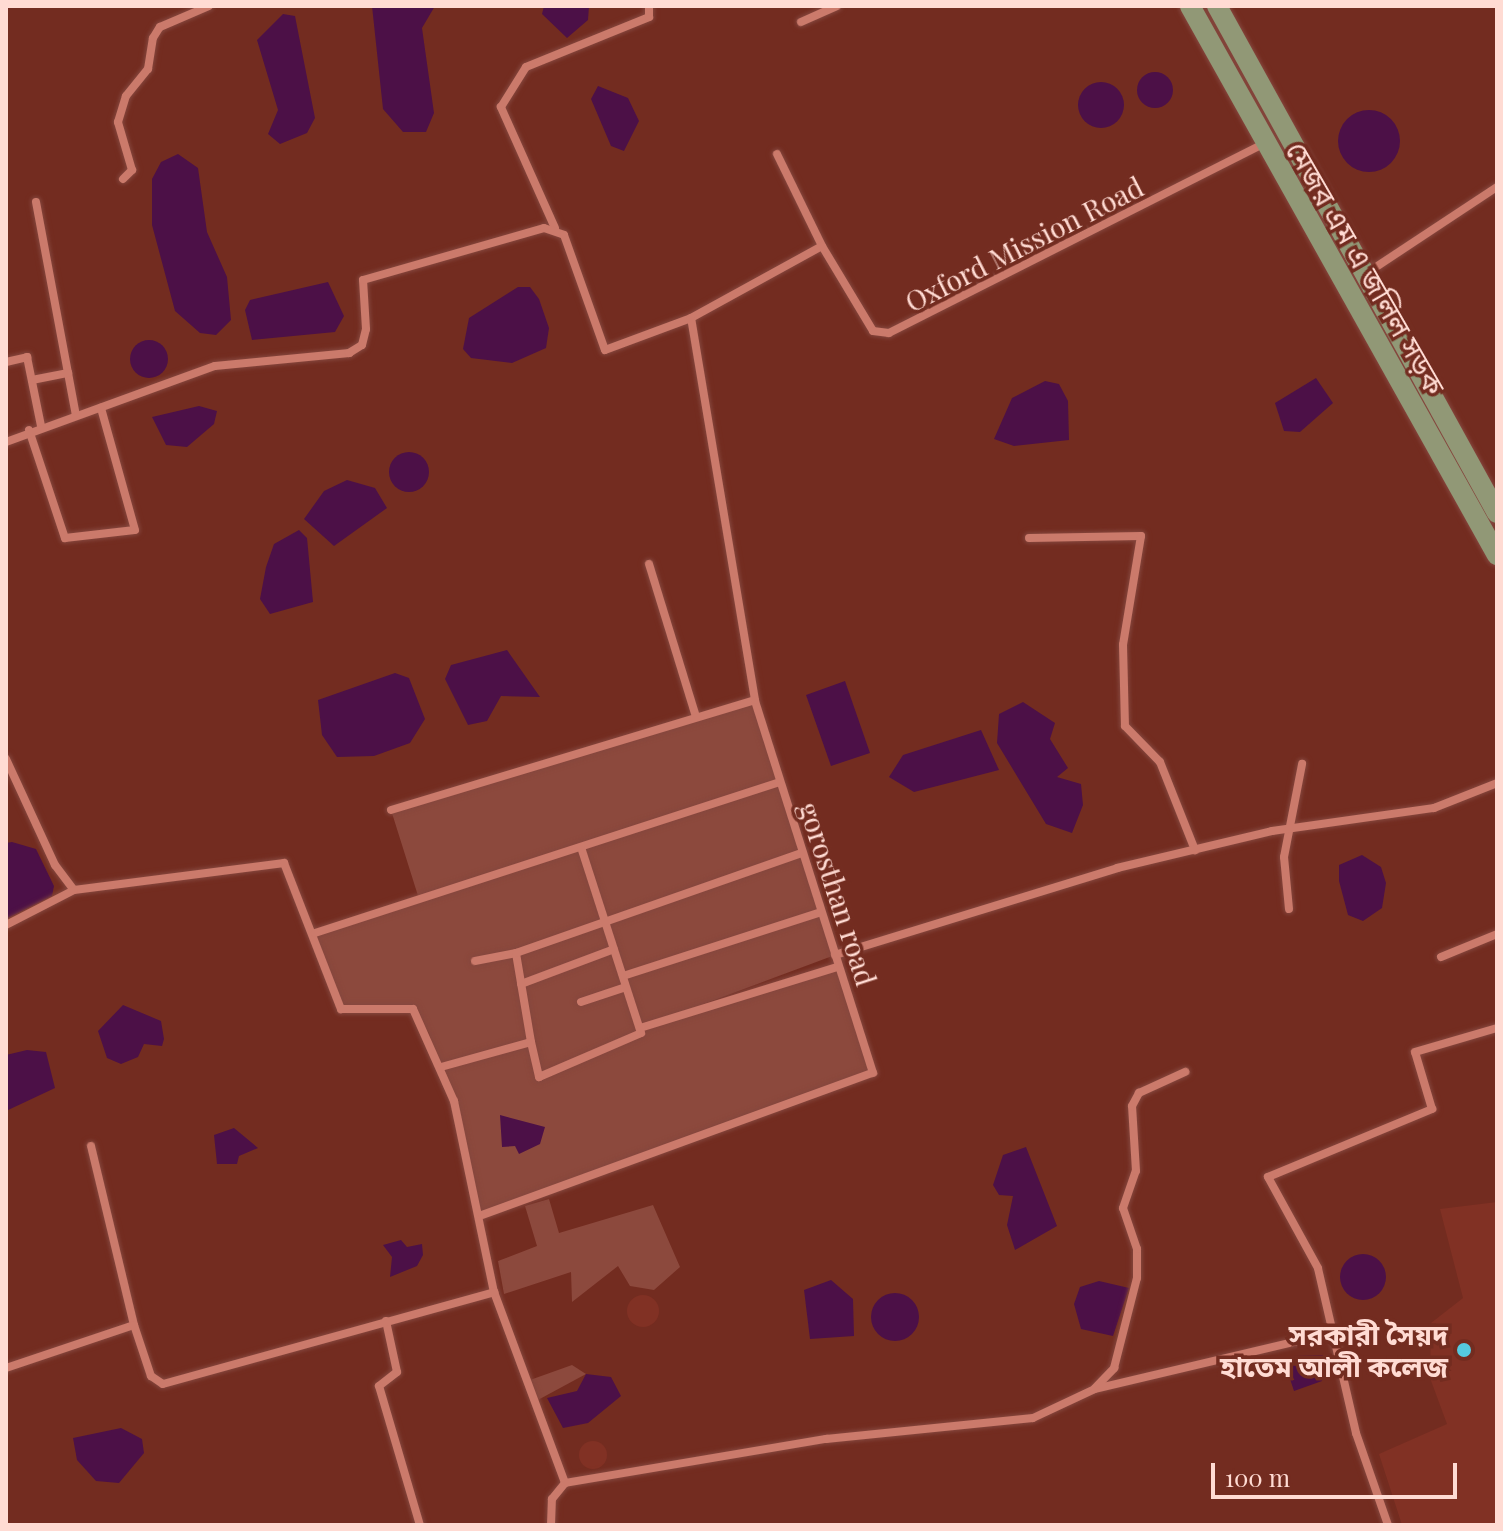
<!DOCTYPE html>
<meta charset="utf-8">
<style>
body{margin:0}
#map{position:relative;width:1503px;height:1531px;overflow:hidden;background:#732c20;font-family:"Playfair Display","Noto Sans Bengali",serif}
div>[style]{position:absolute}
.built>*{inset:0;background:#813124}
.round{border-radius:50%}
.green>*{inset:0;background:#8c493d}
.water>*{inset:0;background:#4c1047}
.roads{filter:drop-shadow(0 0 2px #85473e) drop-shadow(0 0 2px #85473e)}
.street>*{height:8px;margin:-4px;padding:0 4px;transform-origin:4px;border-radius:4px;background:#cb7a6b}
.primary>*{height:20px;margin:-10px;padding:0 10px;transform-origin:10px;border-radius:10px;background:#919876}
.dots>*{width:22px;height:22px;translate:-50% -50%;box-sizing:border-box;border:4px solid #732c20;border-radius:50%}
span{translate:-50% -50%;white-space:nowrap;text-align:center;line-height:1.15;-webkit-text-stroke:7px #732c20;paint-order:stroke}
.street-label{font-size:28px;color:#ffdbd3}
.poi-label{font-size:28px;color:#ffdbd3;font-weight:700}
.right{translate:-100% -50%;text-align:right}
.frame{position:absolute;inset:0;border:8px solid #ffdbd3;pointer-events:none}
.scale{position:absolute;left:1211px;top:1463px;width:246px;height:36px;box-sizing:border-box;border:4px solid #ffdbd3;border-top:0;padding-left:10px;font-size:24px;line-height:28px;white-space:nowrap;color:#ffdbd3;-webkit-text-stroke:6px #732c20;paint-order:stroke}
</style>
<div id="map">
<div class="built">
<i style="clip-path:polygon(1497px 1202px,1497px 1525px,1402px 1525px,1379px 1454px,1447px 1424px,1430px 1378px,1431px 1323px,1463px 1298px,1440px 1209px)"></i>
<i class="round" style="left:627px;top:1295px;width:32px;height:32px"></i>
<i class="round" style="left:579px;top:1441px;width:28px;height:28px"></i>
</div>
<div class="green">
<i style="clip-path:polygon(755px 700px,835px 955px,658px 1021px,837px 967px,873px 1073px,482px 1215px,429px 1033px,413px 1009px,341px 1009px,315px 933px,419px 899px,391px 810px)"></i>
<i style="clip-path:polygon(549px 1199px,559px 1233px,653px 1205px,680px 1267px,654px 1290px,630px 1286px,618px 1266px,572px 1302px,571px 1272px,504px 1294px,498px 1261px,537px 1246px,525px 1206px)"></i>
<i style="clip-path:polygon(572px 1365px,586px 1374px,536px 1401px,530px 1380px)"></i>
</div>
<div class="water">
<i style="clip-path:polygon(372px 6px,435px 6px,422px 28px,434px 113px,426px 132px,403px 132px,383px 109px)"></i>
<i style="clip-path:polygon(544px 6px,589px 6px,588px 20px,567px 38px,542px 14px)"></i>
<i style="clip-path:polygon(283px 14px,295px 16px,315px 118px,307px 133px,280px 144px,268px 134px,278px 110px,257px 40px)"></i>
<i class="round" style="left:1137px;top:72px;width:36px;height:36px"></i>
<i class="round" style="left:1078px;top:82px;width:46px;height:46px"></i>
<i style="clip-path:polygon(598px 86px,628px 98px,639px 121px,624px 151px,611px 146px,591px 99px)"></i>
<i class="round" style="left:1338px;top:110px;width:62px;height:62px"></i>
<i style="clip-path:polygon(178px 154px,198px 168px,207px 232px,227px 277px,231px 320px,216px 335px,200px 333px,175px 311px,152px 225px,152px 179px,161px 162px)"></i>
<i style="clip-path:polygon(328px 282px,344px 316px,335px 332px,252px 340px,245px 310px,250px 300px)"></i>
<i style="clip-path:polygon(518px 287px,530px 287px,539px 299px,549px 328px,546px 348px,512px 363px,471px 358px,463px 349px,469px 318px)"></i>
<i class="round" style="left:130px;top:340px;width:38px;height:38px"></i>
<i style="clip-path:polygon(1316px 378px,1333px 403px,1300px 432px,1284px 431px,1275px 403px)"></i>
<i style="clip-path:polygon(1045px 381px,1059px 384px,1068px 401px,1069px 440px,1014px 446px,994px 439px,1012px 398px)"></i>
<i style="clip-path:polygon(199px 406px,217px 411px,214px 424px,187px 447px,166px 445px,152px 417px)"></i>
<i class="round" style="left:389px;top:452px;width:40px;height:40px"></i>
<i style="clip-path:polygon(347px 480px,375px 488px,387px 508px,334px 546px,304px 519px,324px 491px)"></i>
<i style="clip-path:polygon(299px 530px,307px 538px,313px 602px,270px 614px,260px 599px,266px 567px,274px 544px)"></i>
<i style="clip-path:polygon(507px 650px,540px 697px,501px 696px,487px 721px,468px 725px,445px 679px,451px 665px)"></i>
<i style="clip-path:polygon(395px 673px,409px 678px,425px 719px,410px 743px,374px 756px,337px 757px,322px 735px,318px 700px)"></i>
<i style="clip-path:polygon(845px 681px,870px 753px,831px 766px,806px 695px)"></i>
<i style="clip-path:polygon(1023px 702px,1055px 723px,1050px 739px,1068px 768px,1057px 777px,1081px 784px,1083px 805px,1072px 833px,1046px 824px,997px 743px,999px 714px)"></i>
<i style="clip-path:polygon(981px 730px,999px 770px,914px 792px,889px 777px,903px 755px)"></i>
<i style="clip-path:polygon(12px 842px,36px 849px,54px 886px,52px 896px,6px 919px,6px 843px)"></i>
<i style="clip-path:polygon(1362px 855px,1381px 867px,1386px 883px,1382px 908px,1363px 921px,1348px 915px,1339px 881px,1339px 865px)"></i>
<i style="clip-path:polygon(123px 1005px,161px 1021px,164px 1039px,162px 1046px,144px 1044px,138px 1057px,121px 1064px,107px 1058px,98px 1031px)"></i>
<i style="clip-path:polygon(27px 1050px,46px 1052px,55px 1088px,6px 1111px,6px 1055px)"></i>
<i style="clip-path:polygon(500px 1115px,545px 1127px,540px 1144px,519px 1154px,515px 1146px,502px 1147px)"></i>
<i style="clip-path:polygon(234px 1128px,258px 1148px,239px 1156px,237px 1164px,217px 1164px,214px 1135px)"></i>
<i style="clip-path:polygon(1026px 1147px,1057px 1226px,1015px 1250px,1007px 1225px,1013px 1196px,999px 1195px,993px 1185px,1003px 1155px)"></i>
<i style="clip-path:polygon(401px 1240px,407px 1247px,422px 1244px,423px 1255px,417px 1266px,390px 1277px,392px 1257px,383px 1245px)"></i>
<i class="round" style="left:1340px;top:1254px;width:46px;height:46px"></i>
<i style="clip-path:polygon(831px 1280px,853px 1299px,854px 1336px,810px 1339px,804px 1290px)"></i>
<i style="clip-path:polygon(1099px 1281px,1129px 1288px,1113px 1336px,1081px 1329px,1074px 1304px,1080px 1287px)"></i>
<i class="round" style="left:871px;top:1293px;width:48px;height:48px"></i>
<i style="clip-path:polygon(1330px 1355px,1322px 1381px,1294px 1391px,1287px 1370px,1294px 1356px)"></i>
<i style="clip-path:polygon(586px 1374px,611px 1377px,621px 1396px,588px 1423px,563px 1428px,547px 1398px,577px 1391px)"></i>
<i style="clip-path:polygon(121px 1428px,142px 1439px,144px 1453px,119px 1483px,96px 1481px,77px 1460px,73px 1438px)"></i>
</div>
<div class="roads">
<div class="street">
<i style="left:801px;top:22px;width:39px;rotate:-24deg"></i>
<i style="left:777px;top:154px;width:102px;rotate:63.9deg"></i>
<i style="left:123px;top:179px;width:13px;rotate:-45deg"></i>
<i style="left:132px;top:170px;width:50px;rotate:-106.3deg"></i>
<i style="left:118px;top:122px;width:27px;rotate:-73deg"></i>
<i style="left:126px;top:96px;width:35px;rotate:-51deg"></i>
<i style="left:148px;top:69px;width:31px;rotate:-81deg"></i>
<i style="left:153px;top:38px;width:13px;rotate:-58deg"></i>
<i style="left:160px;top:27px;width:53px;rotate:-23.2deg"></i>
<i style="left:36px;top:202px;width:217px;rotate:79.4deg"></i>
<i style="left:555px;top:228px;width:133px;rotate:-114.1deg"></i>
<i style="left:501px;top:107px;width:47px;rotate:-58deg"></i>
<i style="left:526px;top:67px;width:133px;rotate:-22.1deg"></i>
<i style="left:649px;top:17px;width:11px;rotate:-90deg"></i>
<i style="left:1364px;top:275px;width:159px;rotate:-33.5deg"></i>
<i style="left:6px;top:362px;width:22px;rotate:-13deg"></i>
<i style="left:27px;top:357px;width:70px;rotate:78.5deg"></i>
<i style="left:32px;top:380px;width:37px;rotate:-11deg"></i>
<i style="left:29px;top:430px;width:114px;rotate:71.6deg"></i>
<i style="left:65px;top:538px;width:70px;rotate:-6.5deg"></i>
<i style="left:135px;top:530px;width:127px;rotate:-105.6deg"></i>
<i style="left:6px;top:442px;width:222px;rotate:-20deg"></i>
<i style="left:215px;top:366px;width:135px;rotate:-5.5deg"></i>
<i style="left:349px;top:353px;width:15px;rotate:-32deg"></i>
<i style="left:362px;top:345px;width:16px;rotate:-76deg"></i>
<i style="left:366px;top:329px;width:49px;rotate:-93.5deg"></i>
<i style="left:363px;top:280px;width:188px;rotate:-16deg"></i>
<i style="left:544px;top:228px;width:21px;rotate:19deg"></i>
<i style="left:564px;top:235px;width:122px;rotate:70.4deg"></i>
<i style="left:605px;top:350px;width:92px;rotate:-20.4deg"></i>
<i style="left:691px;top:318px;width:149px;rotate:-28.8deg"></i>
<i style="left:822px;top:246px;width:99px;rotate:59deg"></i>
<i style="left:873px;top:331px;width:16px;rotate:7deg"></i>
<i style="left:889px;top:333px;width:424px;rotate:-26.8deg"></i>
<i style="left:1029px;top:538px;width:112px;rotate:-1deg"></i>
<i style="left:1141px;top:536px;width:110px;rotate:99.4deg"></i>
<i style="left:1123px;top:645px;width:81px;rotate:88.6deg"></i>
<i style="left:1125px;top:726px;width:50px;rotate:45.8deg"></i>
<i style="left:1160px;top:762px;width:95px;rotate:68.3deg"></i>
<i style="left:649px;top:564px;width:160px;rotate:72.9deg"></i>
<i style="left:6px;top:759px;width:117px;rotate:65.2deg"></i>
<i style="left:55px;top:865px;width:31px;rotate:53deg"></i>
<i style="left:74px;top:890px;width:212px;rotate:-7.3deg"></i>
<i style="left:284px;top:863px;width:157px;rotate:68.7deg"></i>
<i style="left:341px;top:1009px;width:72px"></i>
<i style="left:413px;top:1009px;width:101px;rotate:66deg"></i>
<i style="left:454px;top:1101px;width:195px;rotate:78.2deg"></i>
<i style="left:494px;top:1292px;width:204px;rotate:69.6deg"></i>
<i style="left:391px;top:810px;width:380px;rotate:-16.8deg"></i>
<i style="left:1289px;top:909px;width:52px;rotate:-95.5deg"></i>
<i style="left:1284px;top:857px;width:95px;rotate:-79deg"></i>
<i style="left:6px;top:925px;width:76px;rotate:-27.2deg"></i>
<i style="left:315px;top:933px;width:488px;rotate:-18deg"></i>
<i style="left:835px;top:955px;width:295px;rotate:-17.1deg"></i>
<i style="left:1117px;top:868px;width:159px;rotate:-13.4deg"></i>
<i style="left:1272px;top:831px;width:164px;rotate:-8.1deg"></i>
<i style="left:1434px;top:808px;width:68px;rotate:-21.6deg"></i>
<i style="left:1441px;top:957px;width:61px;rotate:-22.3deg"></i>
<i style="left:475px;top:961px;width:42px;rotate:-11deg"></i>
<i style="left:623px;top:976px;width:208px;rotate:-17.9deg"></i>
<i style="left:521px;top:984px;width:99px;rotate:-20.6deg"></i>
<i style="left:581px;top:1002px;width:47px;rotate:-18.4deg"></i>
<i style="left:640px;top:1028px;width:206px;rotate:-17.2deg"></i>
<i style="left:531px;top:1042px;width:90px;rotate:-99.6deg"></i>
<i style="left:516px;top:953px;width:303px;rotate:-19.3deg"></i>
<i style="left:441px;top:1067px;width:93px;rotate:-15.5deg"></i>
<i style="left:531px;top:1042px;width:36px;rotate:77deg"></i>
<i style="left:539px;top:1077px;width:111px;rotate:-23.3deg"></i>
<i style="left:641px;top:1033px;width:195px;rotate:-107.9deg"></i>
<i style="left:91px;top:1146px;width:184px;rotate:76.5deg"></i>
<i style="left:482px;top:1215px;width:416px;rotate:-20deg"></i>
<i style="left:873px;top:1073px;width:391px;rotate:-107.6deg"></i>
<i style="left:755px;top:700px;width:387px;rotate:-99.5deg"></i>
<i style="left:386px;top:1321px;width:52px;rotate:77.8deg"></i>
<i style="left:397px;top:1372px;width:23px;rotate:142deg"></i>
<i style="left:379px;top:1386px;width:145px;rotate:73.6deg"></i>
<i style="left:6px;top:1368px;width:135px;rotate:-18.6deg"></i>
<i style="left:134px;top:1325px;width:54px;rotate:71.6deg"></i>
<i style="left:151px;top:1376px;width:14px;rotate:34deg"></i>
<i style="left:163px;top:1384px;width:344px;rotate:-15.5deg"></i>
<i style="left:1095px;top:1388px;width:28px;rotate:-46deg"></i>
<i style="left:1114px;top:1368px;width:93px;rotate:-75.7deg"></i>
<i style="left:1137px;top:1278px;width:29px;rotate:-90deg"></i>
<i style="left:1137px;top:1249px;width:43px;rotate:-108.9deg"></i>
<i style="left:1123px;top:1208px;width:39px;rotate:-71deg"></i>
<i style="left:1136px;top:1171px;width:65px;rotate:-93.5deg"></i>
<i style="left:1132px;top:1106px;width:15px;rotate:-62deg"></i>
<i style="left:1139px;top:1093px;width:51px;rotate:-24.5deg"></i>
<i style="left:551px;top:1525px;width:26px;rotate:-88deg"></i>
<i style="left:552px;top:1499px;width:21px;rotate:-51deg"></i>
<i style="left:565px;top:1483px;width:265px;rotate:-9.6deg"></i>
<i style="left:826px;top:1439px;width:208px;rotate:-5.8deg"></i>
<i style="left:1033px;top:1418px;width:68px;rotate:-25.1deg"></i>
<i style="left:1095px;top:1389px;width:243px;rotate:-13.3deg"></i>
<i style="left:1388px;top:1525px;width:97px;rotate:-109.2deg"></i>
<i style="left:1356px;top:1433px;width:169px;rotate:-103deg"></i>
<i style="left:1318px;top:1268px;width:104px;rotate:-118.8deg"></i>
<i style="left:1268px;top:1177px;width:178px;rotate:-22.5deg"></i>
<i style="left:1432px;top:1109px;width:59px;rotate:-106.6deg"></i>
<i style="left:1415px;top:1052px;width:85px;rotate:-16.3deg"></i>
</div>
<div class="primary">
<i style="left:1190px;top:6px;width:629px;rotate:60.79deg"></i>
<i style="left:1217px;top:6px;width:579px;rotate:61.09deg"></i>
</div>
</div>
<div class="dots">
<i style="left:1464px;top:1350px;background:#55cadf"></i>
</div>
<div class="street-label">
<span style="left:1024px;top:244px;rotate:-27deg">Oxford Mission Road</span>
<span style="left:1366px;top:268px;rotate:60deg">মেজর এম এ জলিল সড়ক</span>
<span style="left:838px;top:894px;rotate:72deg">gorosthan road</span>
</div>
<div class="poi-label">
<span class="right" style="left:1448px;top:1350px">সরকারী সৈয়দ<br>হাতেম আলী কলেজ</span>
</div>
<div class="frame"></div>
<div class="scale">100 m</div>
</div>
